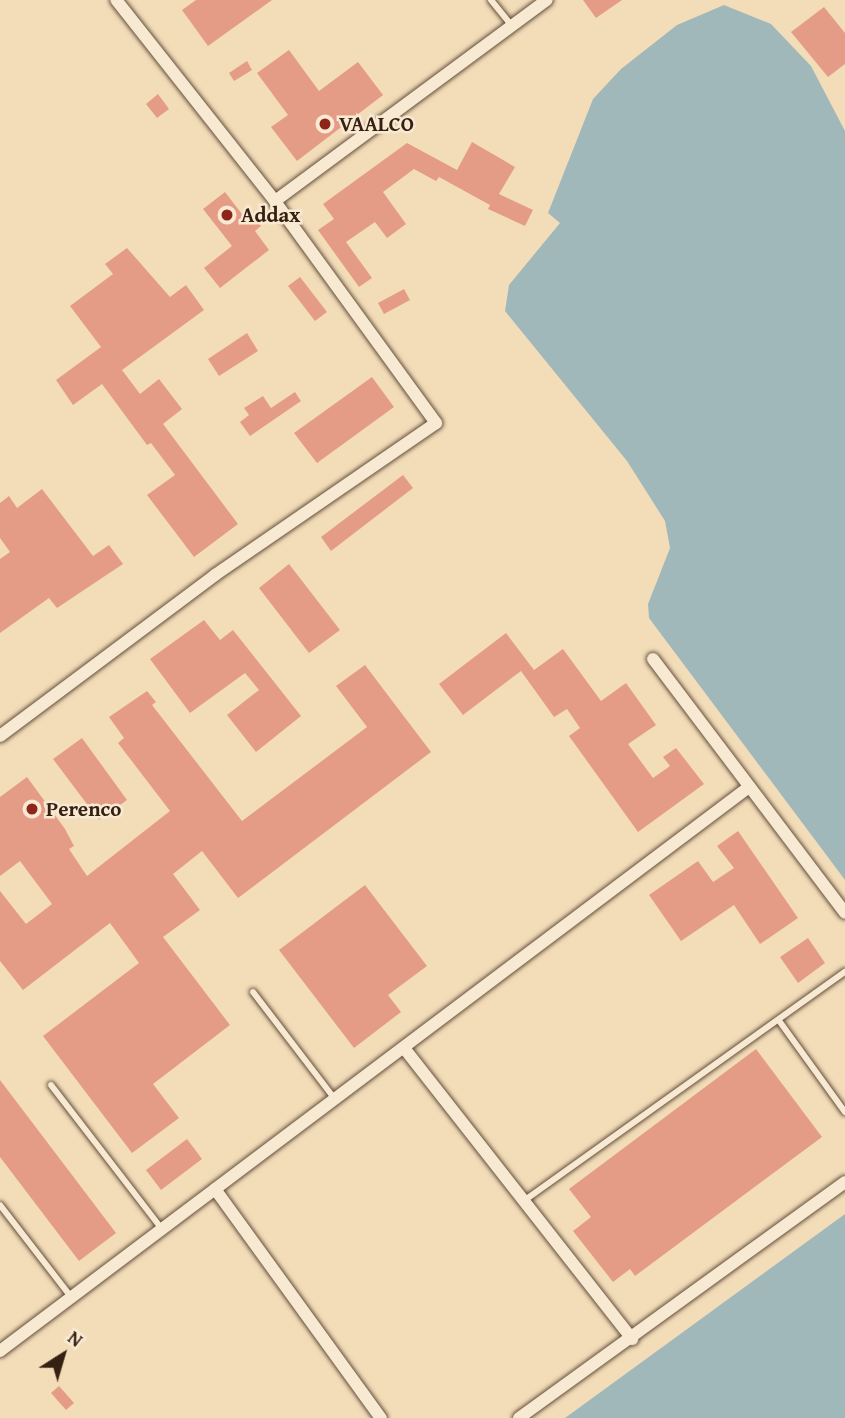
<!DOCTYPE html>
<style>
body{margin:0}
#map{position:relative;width:845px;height:1418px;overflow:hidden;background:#f3ddb9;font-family:"Gentium Book Plus",serif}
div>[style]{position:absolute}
.water>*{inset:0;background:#a1b8bb}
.building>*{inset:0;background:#e59c86}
.roads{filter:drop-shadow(0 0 2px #654f3c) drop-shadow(0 0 2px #654f3c)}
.lane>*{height:6px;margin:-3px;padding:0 3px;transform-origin:3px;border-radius:3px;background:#f7e9d2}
.street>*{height:12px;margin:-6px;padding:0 6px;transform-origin:6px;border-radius:6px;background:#f7e9d2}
.dots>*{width:19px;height:19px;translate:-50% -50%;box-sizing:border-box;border:4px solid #f7e9d2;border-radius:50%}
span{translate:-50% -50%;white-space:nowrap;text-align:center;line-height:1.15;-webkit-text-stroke:5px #f7e9d2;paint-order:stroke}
.poi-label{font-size:21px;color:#362012;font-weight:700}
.left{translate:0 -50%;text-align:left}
.north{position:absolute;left:28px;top:1320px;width:70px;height:70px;-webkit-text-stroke:5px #f7e9d2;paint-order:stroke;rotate:37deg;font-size:19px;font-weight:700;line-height:28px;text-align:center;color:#362012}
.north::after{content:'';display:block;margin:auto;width:24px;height:32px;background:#362012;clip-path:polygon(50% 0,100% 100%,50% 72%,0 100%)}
</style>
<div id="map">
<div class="water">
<i style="clip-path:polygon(724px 5px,771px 24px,811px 66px,845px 131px,845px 880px,649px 618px,648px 604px,670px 548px,665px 521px,627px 461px,505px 311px,509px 285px,560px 223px,548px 213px,593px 99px,621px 69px,677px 25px)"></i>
<i style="clip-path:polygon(845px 1214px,845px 1418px,565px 1418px)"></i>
</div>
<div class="building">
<i style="clip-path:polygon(196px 0,272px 0,208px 46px,182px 10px)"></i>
<i style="clip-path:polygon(583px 0,622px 0,596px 18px)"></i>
<i style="clip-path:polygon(824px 7px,845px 33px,845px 64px,828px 77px,791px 32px)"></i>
<i style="clip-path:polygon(289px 50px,319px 91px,358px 62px,383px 95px,297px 161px,271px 127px,288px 115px,257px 73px)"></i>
<i style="clip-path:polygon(247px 61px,252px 70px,234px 81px,229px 73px)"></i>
<i style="clip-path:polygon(158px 94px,169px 109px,157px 118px,146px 104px)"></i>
<i style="clip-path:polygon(472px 142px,515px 167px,499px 194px,533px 210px,525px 226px,488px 209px,490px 205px,439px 177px,436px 181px,414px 169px,383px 192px,406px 224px,387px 238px,375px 222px,346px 242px,372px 278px,359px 287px,318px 230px,334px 219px,323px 204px,407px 143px,457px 170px)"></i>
<i style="clip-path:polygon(225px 192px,248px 222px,254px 217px,261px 226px,255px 231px,269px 250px,220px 288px,204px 268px,232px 246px,203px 209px)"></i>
<i style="clip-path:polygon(127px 248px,170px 297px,186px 285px,204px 310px,122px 370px,140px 394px,159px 379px,182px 409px,163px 424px,238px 524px,194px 557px,147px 495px,175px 475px,151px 443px,147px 445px,102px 384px,73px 405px,56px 380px,101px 347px,70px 306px,113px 274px,105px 264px)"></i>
<i style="clip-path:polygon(300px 277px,327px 312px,315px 321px,288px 286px)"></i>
<i style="clip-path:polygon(404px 289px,410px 300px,384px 314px,378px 303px)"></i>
<i style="clip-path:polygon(247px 333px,258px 351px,219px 376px,208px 359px)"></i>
<i style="clip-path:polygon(372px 377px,394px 407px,317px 463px,294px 433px)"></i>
<i style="clip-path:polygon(295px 392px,301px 401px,250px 436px,240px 422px,249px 415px,244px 408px,263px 396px,271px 408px)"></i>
<i style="clip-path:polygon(403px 475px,413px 488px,331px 551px,321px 537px)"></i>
<i style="clip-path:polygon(42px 489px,93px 556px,109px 545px,123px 564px,57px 608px,49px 598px,0 633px,0 559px,10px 552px,0 538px,0 503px,9px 496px,17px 508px)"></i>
<i style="clip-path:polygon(289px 564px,340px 630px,309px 653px,259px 588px)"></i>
<i style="clip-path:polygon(204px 620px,220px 640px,233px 630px,301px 716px,256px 752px,227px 715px,259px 690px,245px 673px,190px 713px,150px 659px)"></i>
<i style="clip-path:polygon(506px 633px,534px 670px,563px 649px,601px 701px,626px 683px,656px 725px,628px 744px,653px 778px,670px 766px,663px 757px,676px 748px,704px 784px,638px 832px,569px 736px,580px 728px,567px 709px,554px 717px,521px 671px,463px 715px,439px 684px)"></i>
<i style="clip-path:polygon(365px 665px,431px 752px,238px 898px,202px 851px,173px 874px,200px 910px,163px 937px,230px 1025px,153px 1084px,179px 1118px,132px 1153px,43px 1036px,139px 963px,110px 923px,23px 990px,0 961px,0 891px,26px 924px,52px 904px,20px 861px,0 876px,0 797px,27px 777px,65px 829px,74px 846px,69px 849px,87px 876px,170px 811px,118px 743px,124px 738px,109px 717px,147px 691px,156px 702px,152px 705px,242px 821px,367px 727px,336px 686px)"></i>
<i style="clip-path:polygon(82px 738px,127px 800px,99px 820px,53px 759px)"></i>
<i style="clip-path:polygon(738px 831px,798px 918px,760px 944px,734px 905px,681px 941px,649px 895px,698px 861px,713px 882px,734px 868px,717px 846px)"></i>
<i style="clip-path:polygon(365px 885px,427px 966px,388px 995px,401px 1012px,354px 1048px,279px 950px)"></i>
<i style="clip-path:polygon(808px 938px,825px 963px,798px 983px,780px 957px)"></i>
<i style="clip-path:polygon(756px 1049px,822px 1137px,635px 1276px,630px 1269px,613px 1282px,573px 1231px,591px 1217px,569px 1189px)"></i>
<i style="clip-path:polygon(0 1080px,116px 1233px,79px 1261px,0 1157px)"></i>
<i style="clip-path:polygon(187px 1139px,202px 1159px,161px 1190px,146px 1170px)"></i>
<i style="clip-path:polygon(59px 1386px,74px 1403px,66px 1410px,51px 1393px)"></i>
</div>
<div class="roads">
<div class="lane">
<i style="left:491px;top:0;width:32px;rotate:51deg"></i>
<i style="left:253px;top:992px;width:133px;rotate:52.6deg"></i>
<i style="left:780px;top:1022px;width:111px;rotate:54.2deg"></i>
<i style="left:51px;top:1085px;width:180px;rotate:52.4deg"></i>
<i style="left:525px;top:1200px;width:393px;rotate:-35.5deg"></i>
<i style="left:0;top:1205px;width:116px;rotate:52.3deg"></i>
</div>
<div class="street">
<i style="left:275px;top:201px;width:338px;rotate:-36.5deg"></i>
<i style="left:653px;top:659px;width:318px;rotate:52.9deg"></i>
<i style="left:0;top:736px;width:269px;rotate:-36.8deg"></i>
<i style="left:215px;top:575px;width:268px;rotate:-34.5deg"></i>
<i style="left:436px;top:423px;width:274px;rotate:-126deg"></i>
<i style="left:275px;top:201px;width:256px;rotate:-128.3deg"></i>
<i style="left:404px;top:1048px;width:370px;rotate:51.9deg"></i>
<i style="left:215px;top:1189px;width:283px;rotate:54.1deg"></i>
<i style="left:0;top:1351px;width:938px;rotate:-36.98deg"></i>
<i style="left:519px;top:1418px;width:402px;rotate:-35.9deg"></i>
</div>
</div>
<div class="dots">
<i style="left:325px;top:124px;background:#8f2418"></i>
<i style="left:227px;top:215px;background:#8f2418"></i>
<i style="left:32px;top:809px;background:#8f2418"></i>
</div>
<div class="poi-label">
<span class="left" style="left:339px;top:124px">VAALCO</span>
<span class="left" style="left:241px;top:215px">Addax</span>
<span class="left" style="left:46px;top:809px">Perenco</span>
</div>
<div class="north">N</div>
</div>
